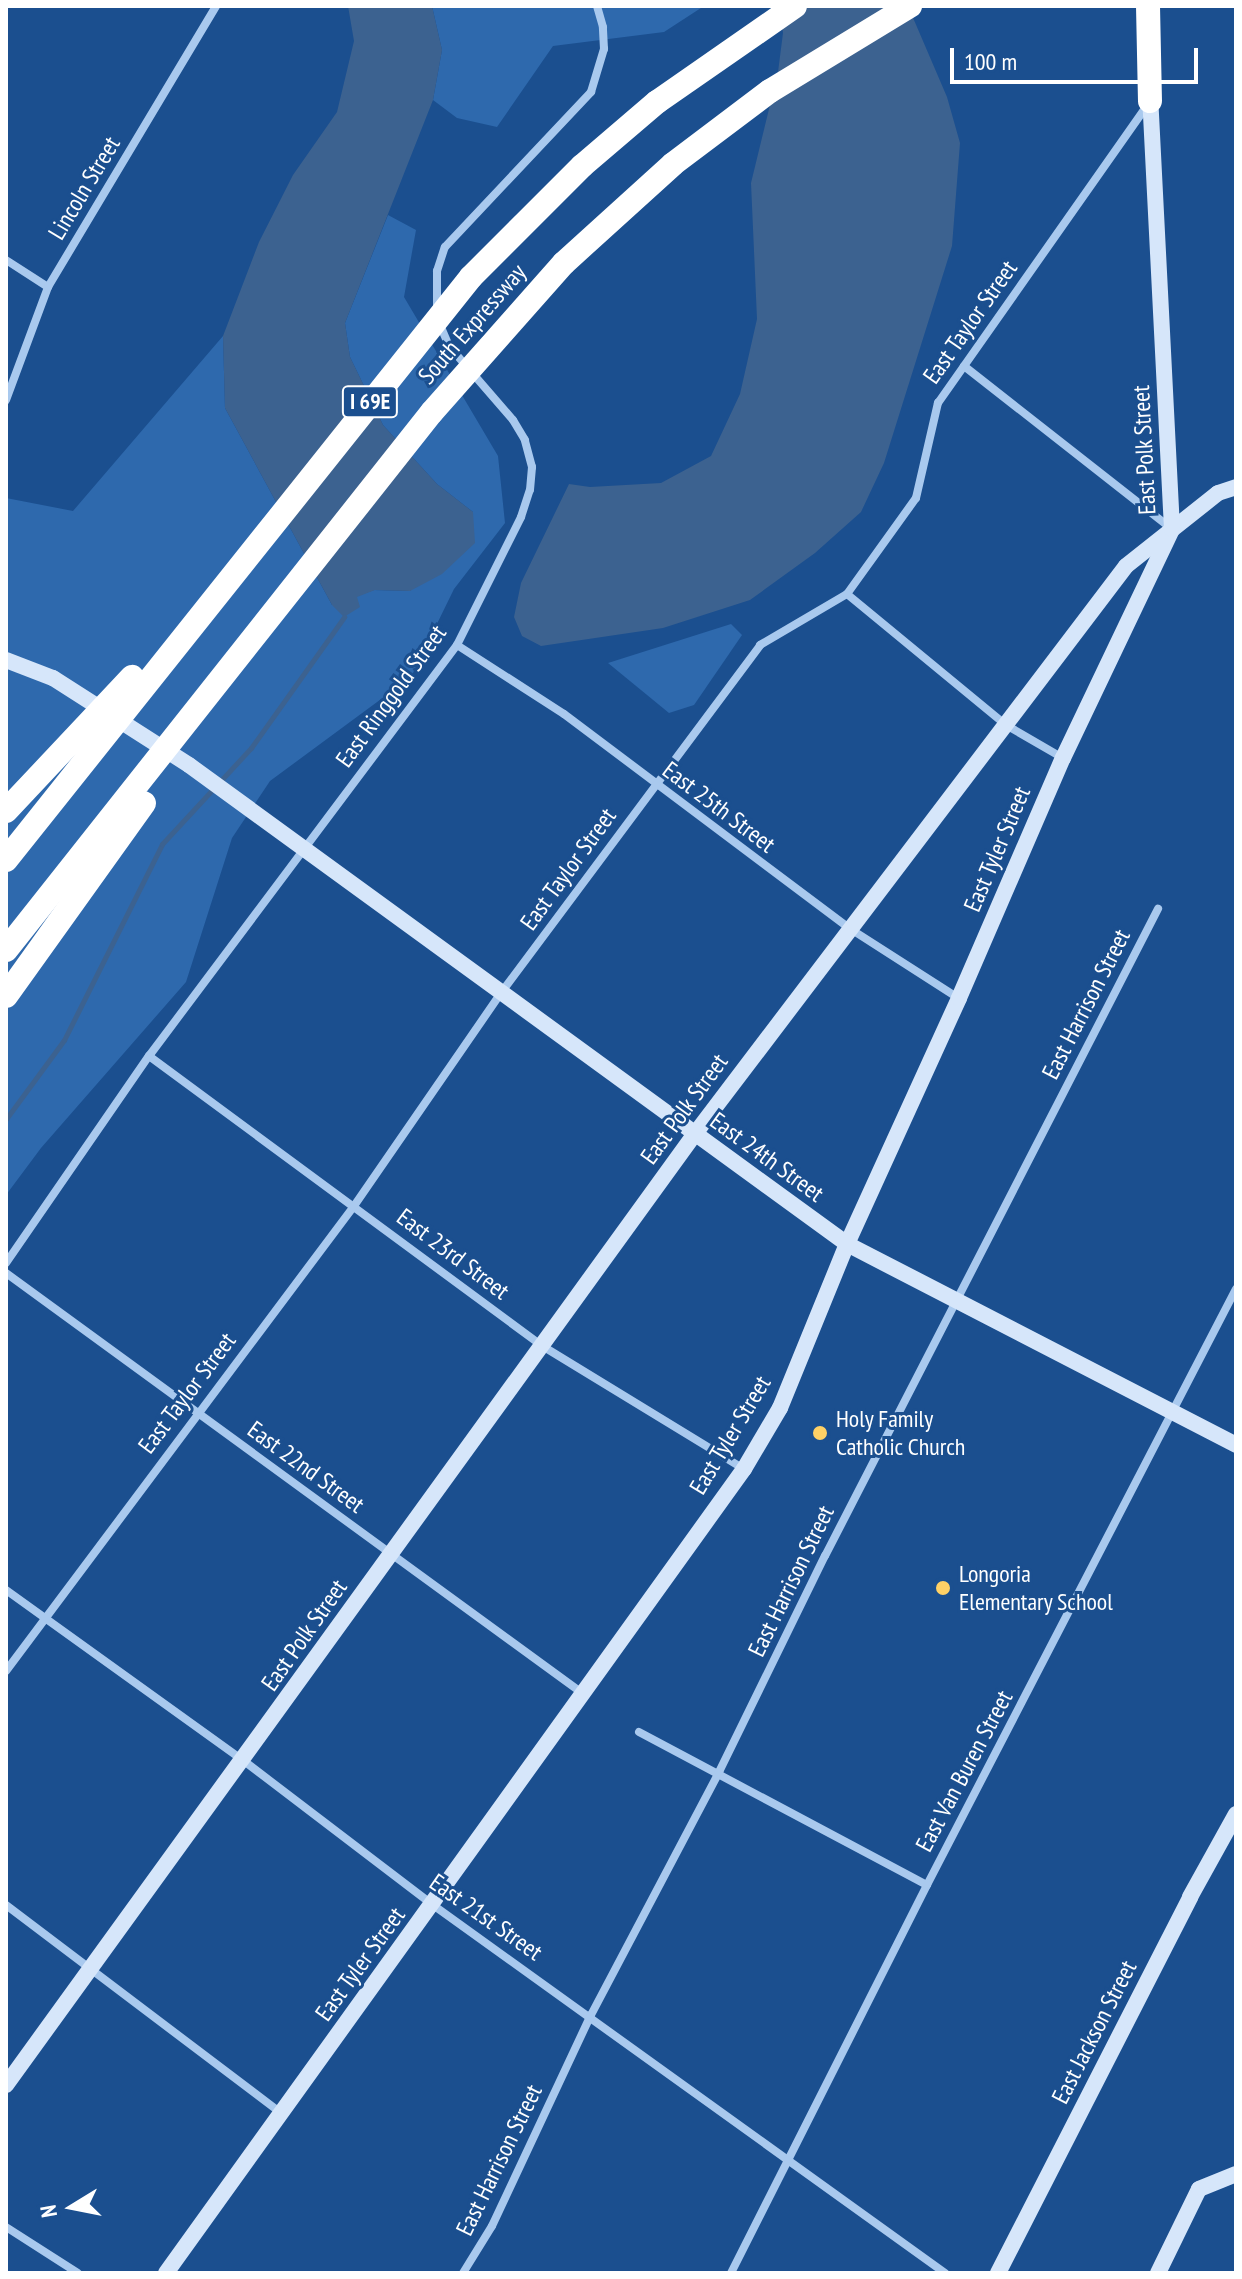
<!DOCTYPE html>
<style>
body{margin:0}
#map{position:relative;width:1242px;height:2279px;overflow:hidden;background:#1b4f8f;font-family:"PT Sans Narrow",sans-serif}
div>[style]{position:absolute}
.green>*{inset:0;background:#2e69ad}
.water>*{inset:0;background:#3c6290}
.stream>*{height:5px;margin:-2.5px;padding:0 2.5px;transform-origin:2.5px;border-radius:2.5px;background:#3c6290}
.street>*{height:8px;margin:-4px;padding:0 4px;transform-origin:4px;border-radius:4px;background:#a9c9ee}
.secondary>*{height:16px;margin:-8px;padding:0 8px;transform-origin:8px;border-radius:8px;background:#d6e6fa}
.highway>*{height:24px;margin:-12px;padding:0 12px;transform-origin:12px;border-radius:12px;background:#fff}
.highway-bridge>*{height:24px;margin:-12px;padding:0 12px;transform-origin:12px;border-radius:12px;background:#fff}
.dots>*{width:22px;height:22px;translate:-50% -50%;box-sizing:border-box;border:4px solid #1b4f8f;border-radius:50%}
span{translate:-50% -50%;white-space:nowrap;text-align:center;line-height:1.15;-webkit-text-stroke:6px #1b4f8f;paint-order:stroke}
.shield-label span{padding:2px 6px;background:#1b4f8f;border:2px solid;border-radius:6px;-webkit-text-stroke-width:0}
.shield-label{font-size:22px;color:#fff;font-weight:700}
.street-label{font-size:24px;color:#fff}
.poi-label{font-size:24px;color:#fff}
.left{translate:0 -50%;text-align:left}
.frame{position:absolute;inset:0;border:8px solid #fff;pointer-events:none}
.north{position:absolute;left:32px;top:2167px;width:80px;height:80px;-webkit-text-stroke:6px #1b4f8f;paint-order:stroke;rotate:260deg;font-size:22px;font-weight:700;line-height:32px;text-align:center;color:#fff}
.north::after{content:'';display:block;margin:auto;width:28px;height:36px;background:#fff;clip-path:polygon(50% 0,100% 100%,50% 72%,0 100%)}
.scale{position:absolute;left:950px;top:48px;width:248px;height:36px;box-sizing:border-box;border:4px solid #fff;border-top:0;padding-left:10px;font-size:24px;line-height:28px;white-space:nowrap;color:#fff;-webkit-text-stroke:6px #1b4f8f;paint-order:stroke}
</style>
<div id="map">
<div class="green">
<i style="clip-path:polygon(432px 6px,704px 6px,664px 32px,553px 46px,497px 127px,457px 118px,433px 100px,442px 50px)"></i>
<i style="clip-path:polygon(388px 215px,416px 230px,404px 297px,498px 456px,505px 523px,454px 589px,411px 677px,270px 781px,232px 838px,186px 982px,41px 1148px,6px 1195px,6px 498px,73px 511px,223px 336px,225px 408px,332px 605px,374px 590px,410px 591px,473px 512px,437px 484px,383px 425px,350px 357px,345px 323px)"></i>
<i style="clip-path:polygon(731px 624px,742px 635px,694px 705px,669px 713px,608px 663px)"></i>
</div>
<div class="water">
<i style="clip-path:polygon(348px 6px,432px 6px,442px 50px,433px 100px,345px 323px,350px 357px,383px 425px,437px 484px,473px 512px,475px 543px,442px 574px,410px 591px,375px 590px,357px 597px,360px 607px,344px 617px,332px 605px,225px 408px,223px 336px,259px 242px,293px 175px,337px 112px,354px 41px)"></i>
<i style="clip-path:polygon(779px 6px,908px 6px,947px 97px,960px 143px,952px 246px,884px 463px,861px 512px,815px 553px,750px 600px,663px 628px,541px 646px,522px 636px,514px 617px,521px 583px,569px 484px,590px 487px,661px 483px,711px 456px,740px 394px,757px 319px,751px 183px,778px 72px,783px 33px)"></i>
</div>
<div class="stream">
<i style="left:6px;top:1119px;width:98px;rotate:-53.7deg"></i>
<i style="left:64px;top:1040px;width:219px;rotate:-63.4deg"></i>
<i style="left:162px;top:844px;width:131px;rotate:-47.2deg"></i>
<i style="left:251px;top:748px;width:161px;rotate:-54.6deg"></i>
</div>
<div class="street">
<i style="left:6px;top:260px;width:50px;rotate:32.7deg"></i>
<i style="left:437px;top:309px;width:38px;rotate:-90deg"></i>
<i style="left:437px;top:271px;width:25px;rotate:-72deg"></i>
<i style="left:445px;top:247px;width:213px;rotate:-46.7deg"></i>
<i style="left:591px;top:92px;width:45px;rotate:-73.2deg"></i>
<i style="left:604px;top:49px;width:22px;rotate:-93deg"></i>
<i style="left:603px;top:27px;width:22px;rotate:-106deg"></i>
<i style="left:964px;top:366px;width:264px;rotate:38.1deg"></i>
<i style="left:6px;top:400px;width:121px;rotate:-69.6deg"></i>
<i style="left:48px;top:287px;width:327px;rotate:-59.1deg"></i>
<i style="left:847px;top:594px;width:206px;rotate:39.5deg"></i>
<i style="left:1006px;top:725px;width:66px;rotate:30.1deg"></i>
<i style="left:457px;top:645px;width:127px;rotate:32.8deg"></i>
<i style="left:564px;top:714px;width:356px;rotate:36.9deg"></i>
<i style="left:849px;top:928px;width:130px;rotate:32.7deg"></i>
<i style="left:149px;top:1056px;width:491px;rotate:36.4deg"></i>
<i style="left:544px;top:1347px;width:234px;rotate:31.4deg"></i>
<i style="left:6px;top:1263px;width:252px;rotate:-55.4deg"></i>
<i style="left:149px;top:1056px;width:514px;rotate:-53.15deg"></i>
<i style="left:457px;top:645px;width:143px;rotate:-63.4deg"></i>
<i style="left:521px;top:517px;width:28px;rotate:-72deg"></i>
<i style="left:530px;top:490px;width:23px;rotate:-85deg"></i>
<i style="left:532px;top:467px;width:28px;rotate:-105deg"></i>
<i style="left:525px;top:440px;width:23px;rotate:-121deg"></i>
<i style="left:513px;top:420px;width:98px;rotate:-130.9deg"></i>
<i style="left:449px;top:346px;width:26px;rotate:-113deg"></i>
<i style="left:6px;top:1273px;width:713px;rotate:36.1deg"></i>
<i style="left:6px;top:1590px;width:293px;rotate:35.7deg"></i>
<i style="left:244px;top:1761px;width:238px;rotate:37.3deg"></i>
<i style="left:433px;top:1905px;width:631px;rotate:35.71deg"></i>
<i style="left:6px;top:1671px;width:581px;rotate:-53.19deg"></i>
<i style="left:354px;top:1206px;width:259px;rotate:-55.4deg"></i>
<i style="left:501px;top:993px;width:434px;rotate:-53.3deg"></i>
<i style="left:760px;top:645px;width:101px;rotate:-30.4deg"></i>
<i style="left:847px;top:594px;width:118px;rotate:-54.3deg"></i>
<i style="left:916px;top:498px;width:98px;rotate:-77deg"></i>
<i style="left:938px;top:403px;width:365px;rotate:-54.9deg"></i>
<i style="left:639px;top:1732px;width:326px;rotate:28deg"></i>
<i style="left:6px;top:1905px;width:345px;rotate:37.1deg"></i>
<i style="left:6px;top:2227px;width:85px;rotate:32.6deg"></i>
<i style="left:463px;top:2273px;width:55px;rotate:-58.3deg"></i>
<i style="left:492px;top:2226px;width:233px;rotate:-64.9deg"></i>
<i style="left:591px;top:2015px;width:275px;rotate:-62.2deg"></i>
<i style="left:719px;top:1772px;width:241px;rotate:-63.9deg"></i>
<i style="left:825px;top:1556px;width:728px;rotate:-62.77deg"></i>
<i style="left:731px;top:2273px;width:435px;rotate:-63.2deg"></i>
<i style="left:927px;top:1885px;width:671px;rotate:-62.6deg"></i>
</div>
<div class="secondary">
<i style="left:6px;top:660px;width:50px;rotate:21deg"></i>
<i style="left:53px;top:678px;width:161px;rotate:32.6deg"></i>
<i style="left:189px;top:765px;width:814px;rotate:36.05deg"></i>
<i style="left:847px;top:1244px;width:438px;rotate:27.3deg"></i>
<i style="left:6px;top:2085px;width:1173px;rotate:-54.09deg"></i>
<i style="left:694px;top:1135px;width:714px;rotate:-52.79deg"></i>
<i style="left:1126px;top:566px;width:117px;rotate:-38.4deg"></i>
<i style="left:1218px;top:493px;width:19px;rotate:-18deg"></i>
<i style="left:166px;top:2273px;width:990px;rotate:-54.29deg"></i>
<i style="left:744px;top:1469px;width:71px;rotate:-59.5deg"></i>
<i style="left:780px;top:1408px;width:177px;rotate:-67.8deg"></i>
<i style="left:847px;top:1244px;width:270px;rotate:-65.5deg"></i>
<i style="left:959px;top:998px;width:262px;rotate:-66.6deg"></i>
<i style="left:1063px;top:758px;width:254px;rotate:-64.5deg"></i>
<i style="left:1172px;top:529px;width:429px;rotate:-92.9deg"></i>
<i style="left:998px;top:2273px;width:422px;rotate:-62.9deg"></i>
<i style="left:1190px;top:1897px;width:95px;rotate:-61deg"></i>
<i style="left:1158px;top:2273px;width:93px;rotate:-64deg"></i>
<i style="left:1199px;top:2189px;width:40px;rotate:-22deg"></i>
</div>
<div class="highway">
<i style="left:1148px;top:6px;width:95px;rotate:88.8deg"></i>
</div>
<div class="highway-bridge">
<i style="left:6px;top:811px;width:184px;rotate:-46.8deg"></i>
<i style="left:6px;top:860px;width:746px;rotate:-51.42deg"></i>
<i style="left:471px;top:277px;width:157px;rotate:-45deg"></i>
<i style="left:582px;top:166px;width:99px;rotate:-40.5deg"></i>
<i style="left:657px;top:102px;width:168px;rotate:-34.8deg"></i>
<i style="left:6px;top:950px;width:686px;rotate:-51.63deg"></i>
<i style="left:432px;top:412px;width:199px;rotate:-48.5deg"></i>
<i style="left:564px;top:263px;width:147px;rotate:-42.2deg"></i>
<i style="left:673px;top:164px;width:121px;rotate:-37deg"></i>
<i style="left:770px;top:91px;width:164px;rotate:-31.3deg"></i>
<i style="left:6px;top:996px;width:237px;rotate:-54.4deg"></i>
</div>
<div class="dots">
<i style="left:820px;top:1433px;background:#ffd166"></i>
<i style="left:943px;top:1588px;background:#ffd166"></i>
</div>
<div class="shield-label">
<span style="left:370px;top:402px">I 69E</span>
</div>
<div class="street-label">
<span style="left:84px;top:188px;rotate:-59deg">Lincoln Street</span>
<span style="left:970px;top:322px;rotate:-55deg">East Taylor Street</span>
<span style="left:472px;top:324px;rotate:-49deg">South Expressway</span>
<span style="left:1144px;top:450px;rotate:-93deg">East Polk Street</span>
<span style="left:391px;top:696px;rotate:-54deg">East Ringgold Street</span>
<span style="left:719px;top:807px;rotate:37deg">East 25th Street</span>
<span style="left:997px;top:849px;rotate:-67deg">East Tyler Street</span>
<span style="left:568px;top:869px;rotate:-54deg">East Taylor Street</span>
<span style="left:1086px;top:1004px;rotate:-63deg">East Harrison Street</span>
<span style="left:684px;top:1109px;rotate:-54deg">East Polk Street</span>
<span style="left:767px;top:1157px;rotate:36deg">East 24th Street</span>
<span style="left:453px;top:1254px;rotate:37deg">East 23rd Street</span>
<span style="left:187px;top:1393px;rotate:-53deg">East Taylor Street</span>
<span style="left:730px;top:1435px;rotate:-59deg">East Tyler Street</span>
<span style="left:306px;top:1467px;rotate:36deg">East 22nd Street</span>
<span style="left:791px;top:1581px;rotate:-64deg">East Harrison Street</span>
<span style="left:304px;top:1635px;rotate:-55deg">East Polk Street</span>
<span style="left:964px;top:1771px;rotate:-62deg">East Van Buren Street</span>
<span style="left:486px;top:1917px;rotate:35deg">East 21st Street</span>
<span style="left:360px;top:1964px;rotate:-54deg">East Tyler Street</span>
<span style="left:1094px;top:2032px;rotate:-63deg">East Jackson Street</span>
<span style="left:499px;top:2160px;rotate:-64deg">East Harrison Street</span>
</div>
<div class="poi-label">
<span class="left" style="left:836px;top:1433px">Holy Family<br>Catholic Church</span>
<span class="left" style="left:959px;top:1588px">Longoria<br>Elementary School</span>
</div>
<div class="frame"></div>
<div class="north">N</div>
<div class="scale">100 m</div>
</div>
